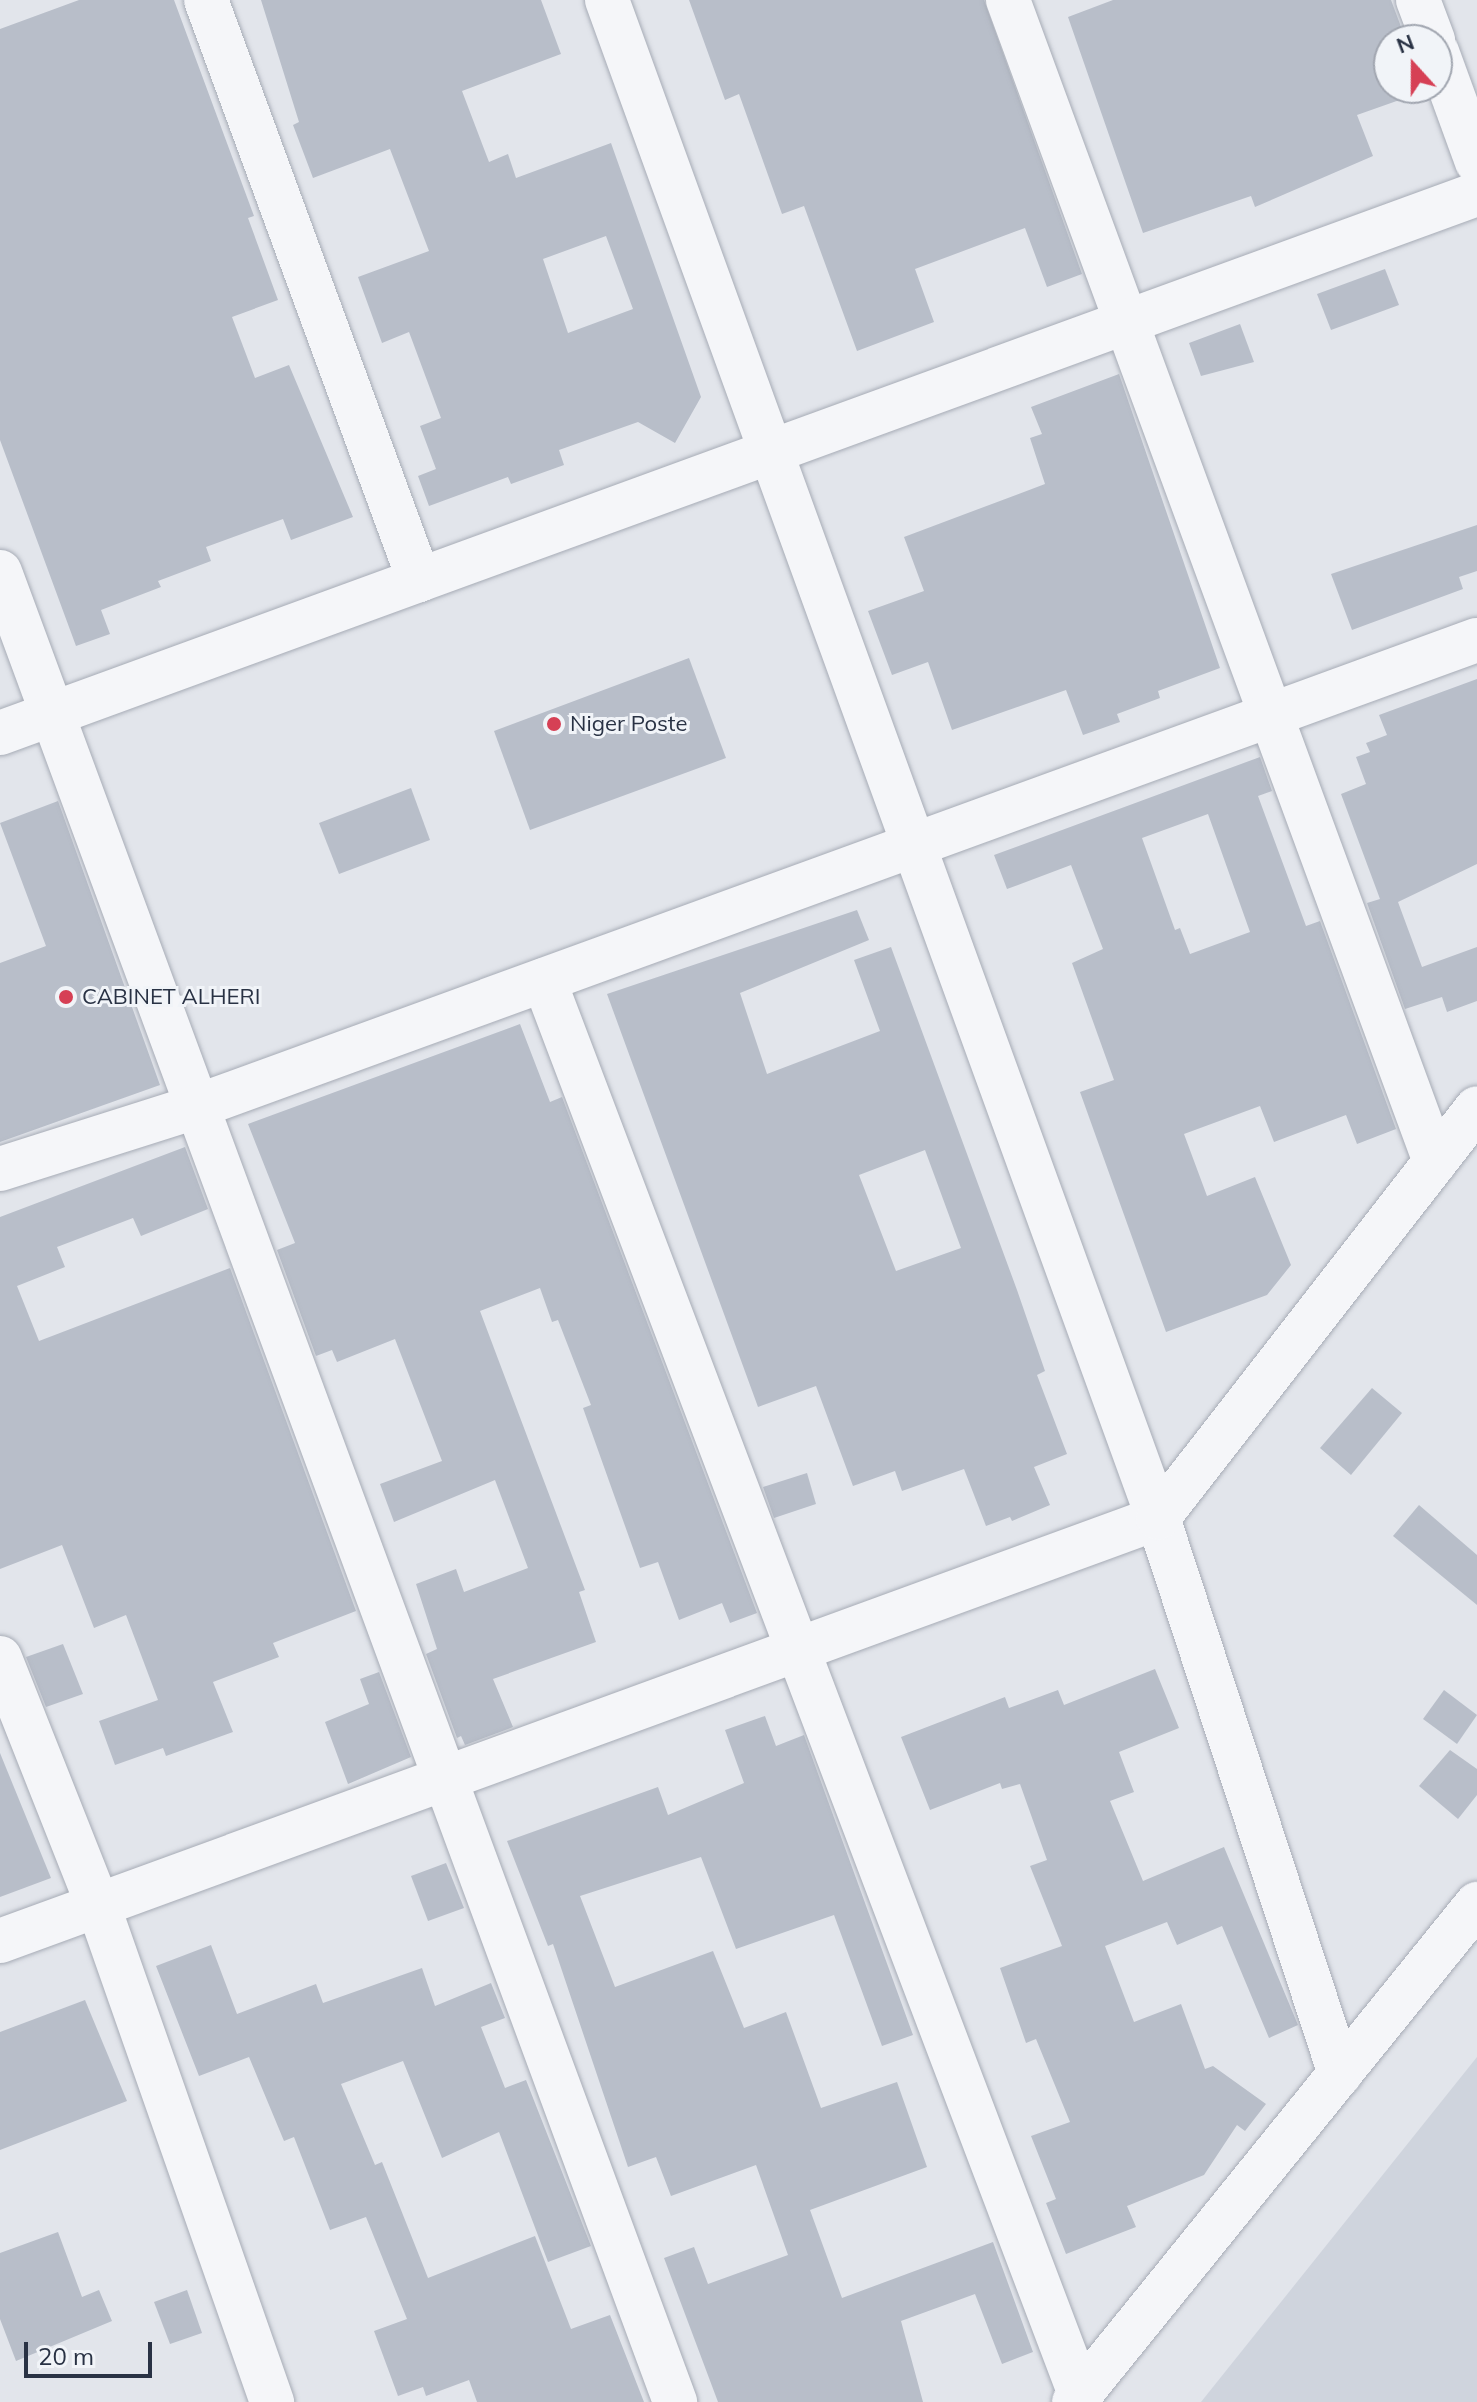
<!DOCTYPE html>
<style>
body{margin:0}
#map{position:relative;width:1477px;height:2402px;overflow:hidden;background:#e2e5eb;font-family:Mulish,sans-serif}
div>[style]{position:absolute}
.built>*{inset:0;background:#cfd4dd}
.building>*{inset:0;background:#b8bec9}
.roads{filter:drop-shadow(0 0 2px #a7acb6) drop-shadow(0 0 2px #a7acb6)}
.minor>*{height:44px;margin:-22px;padding:0 22px;transform-origin:22px;border-radius:22px;background:#f5f6f9}
.dots>*{width:22px;height:22px;translate:-50% -50%;box-sizing:border-box;border:4px solid #f1f4f8;border-radius:50%}
span{translate:-50% -50%;white-space:nowrap;text-align:center;line-height:1.15;-webkit-text-stroke:6px #f1f4f8;paint-order:stroke}
.poi-label{font-size:22px;color:#293244}
.left{translate:0 -50%;text-align:left}
.north{position:absolute;left:1373px;top:24px;width:80px;height:80px;box-sizing:border-box;background:#f1f4f8;border:2px solid #a1a6b0;border-radius:50%;rotate:339deg;font-size:22px;font-weight:700;line-height:32px;text-align:center;color:#293244}
.north::after{content:'';display:block;margin:auto;width:28px;height:36px;background:#d64055;clip-path:polygon(50% 0,100% 100%,50% 72%,0 100%)}
.scale{position:absolute;left:24px;top:2342px;width:128px;height:36px;box-sizing:border-box;border:4px solid #293244;border-top:0;padding-left:10px;font-size:24px;line-height:28px;white-space:nowrap;color:#293244;-webkit-text-stroke:6px #f1f4f8;paint-order:stroke}
</style>
<div id="map">
<div class="built">
<i style="clip-path:polygon(1477px 2057px,1477px 2402px,1201px 2402px)"></i>
</div>
<div class="building">
<i style="clip-path:polygon(79px 0,174px 0,254px 216px,248px 218px,278px 300px,232px 317px,255px 378px,289px 365px,353px 517px,291px 540px,283px 519px,206px 547px,211px 561px,158px 581px,161px 587px,101px 610px,110px 634px,76px 646px,0 440px,0 29px)"></i>
<i style="clip-path:polygon(evenodd,261px 0,541px 0,561px 54px,462px 91px,489px 162px,508px 154px,516px 178px,611px 143px,701px 397px,675px 443px,638px 422px,559px 450px,564px 465px,511px 484px,508px 477px,429px 506px,418px 476px,436px 469px,420px 426px,441px 418px,409px 332px,382px 343px,358px 277px,429px 251px,390px 149px,313px 178px,293px 125px,299px 122px,261px 0,606px 236px,633px 309px,568px 333px,543px 259px,606px 236px)"></i>
<i style="clip-path:polygon(689px 0,984px 0,1082px 274px,1047px 287px,1025px 228px,915px 269px,934px 322px,857px 351px,804px 206px,782px 214px,739px 94px,725px 100px)"></i>
<i style="clip-path:polygon(1113px 0,1391px 0,1406px 40px,1389px 40px,1389px 88px,1425px 91px,1357px 115px,1373px 156px,1255px 207px,1251px 196px,1143px 233px,1068px 17px)"></i>
<i style="clip-path:polygon(1385px 269px,1399px 305px,1331px 330px,1317px 294px)"></i>
<i style="clip-path:polygon(1240px 324px,1254px 362px,1201px 376px,1189px 343px)"></i>
<i style="clip-path:polygon(1119px 374px,1220px 668px,1158px 691px,1160px 698px,1117px 714px,1120px 722px,1083px 735px,1066px 690px,952px 730px,928px 662px,892px 675px,868px 611px,924px 591px,904px 537px,1045px 484px,1030px 438px,1042px 434px,1031px 407px)"></i>
<i style="clip-path:polygon(1477px 525px,1477px 571px,1459px 577px,1463px 589px,1352px 630px,1331px 574px)"></i>
<i style="clip-path:polygon(689px 658px,726px 758px,530px 830px,494px 731px)"></i>
<i style="clip-path:polygon(1477px 679px,1477px 864px,1398px 902px,1422px 967px,1477px 947px,1477px 1001px,1447px 1012px,1442px 997px,1405px 1009px,1367px 903px,1380px 899px,1341px 794px,1366px 784px,1356px 757px,1370px 752px,1366px 743px,1387px 735px,1379px 715px)"></i>
<i style="clip-path:polygon(evenodd,1260px 757px,1272px 791px,1258px 796px,1306px 926px,1320px 921px,1396px 1129px,1357px 1144px,1346px 1115px,1274px 1142px,1260px 1106px,1184px 1134px,1207px 1196px,1255px 1177px,1291px 1265px,1267px 1295px,1166px 1332px,1080px 1092px,1114px 1080px,1072px 963px,1103px 949px,1071px 865px,1007px 889px,994px 855px,1260px 757px,1208px 814px,1250px 932px,1190px 954px,1180px 928px,1175px 930px,1142px 838px,1208px 814px)"></i>
<i style="clip-path:polygon(411px 788px,430px 840px,339px 874px,319px 823px)"></i>
<i style="clip-path:polygon(58px 801px,160px 1085px,0 1142px,0 963px,46px 946px,0 823px)"></i>
<i style="clip-path:polygon(evenodd,857px 910px,869px 940px,740px 993px,767px 1074px,880px 1031px,854px 960px,891px 947px,1017px 1290px,1045px 1371px,1037px 1375px,1067px 1454px,1034px 1467px,1050px 1505px,1012px 1521px,1010px 1517px,986px 1526px,964px 1469px,902px 1491px,895px 1471px,853px 1486px,816px 1386px,758px 1407px,607px 994px,857px 910px,925px 1150px,961px 1248px,896px 1271px,859px 1175px,925px 1150px)"></i>
<i style="clip-path:polygon(520px 1024px,550px 1102px,562px 1097px,757px 1613px,730px 1623px,722px 1603px,679px 1620px,658px 1562px,640px 1568px,583px 1408px,591px 1405px,558px 1320px,552px 1322px,540px 1288px,480px 1311px,585px 1590px,579px 1592px,596px 1642px,493px 1679px,513px 1727px,465px 1745px,461px 1736px,457px 1738px,426px 1654px,437px 1649px,416px 1584px,456px 1569px,464px 1592px,528px 1568px,495px 1480px,394px 1522px,380px 1484px,442px 1461px,395px 1339px,337px 1362px,332px 1350px,316px 1356px,277px 1250px,295px 1243px,248px 1124px)"></i>
<i style="clip-path:polygon(185px 1147px,208px 1209px,141px 1236px,133px 1218px,57px 1247px,65px 1267px,17px 1286px,39px 1341px,230px 1268px,356px 1611px,273px 1643px,279px 1657px,213px 1682px,233px 1732px,166px 1756px,163px 1748px,115px 1765px,99px 1721px,158px 1700px,126px 1615px,94px 1628px,62px 1545px,0 1569px,0 1217px)"></i>
<i style="clip-path:polygon(1372px 1388px,1402px 1413px,1351px 1475px,1320px 1448px)"></i>
<i style="clip-path:polygon(807px 1473px,816px 1504px,774px 1518px,763px 1487px)"></i>
<i style="clip-path:polygon(1419px 1505px,1477px 1555px,1477px 1605px,1393px 1536px)"></i>
<i style="clip-path:polygon(63px 1644px,83px 1694px,46px 1707px,26px 1657px)"></i>
<i style="clip-path:polygon(1155px 1669px,1179px 1728px,1119px 1752px,1134px 1792px,1110px 1801px,1143px 1881px,1224px 1847px,1298px 2025px,1269px 2038px,1222px 1926px,1177px 1945px,1167px 1922px,1105px 1946px,1134px 2022px,1181px 2004px,1205px 2069px,1213px 2066px,1266px 2104px,1245px 2131px,1237px 2125px,1204px 2175px,1127px 2206px,1136px 2227px,1066px 2254px,1046px 2203px,1056px 2199px,1031px 2136px,1070px 2122px,1036px 2039px,1026px 2043px,1000px 1968px,1062px 1946px,1030px 1866px,1047px 1860px,1020px 1784px,1002px 1789px,1000px 1783px,930px 1810px,901px 1737px,1005px 1697px,1009px 1708px,1058px 1690px,1064px 1705px)"></i>
<i style="clip-path:polygon(379px 1672px,411px 1757px,348px 1784px,325px 1722px,369px 1704px,360px 1679px)"></i>
<i style="clip-path:polygon(1444px 1690px,1477px 1715px,1457px 1744px,1423px 1719px)"></i>
<i style="clip-path:polygon(765px 1716px,776px 1746px,804px 1735px,913px 2035px,882px 2046px,834px 1915px,736px 1949px,701px 1857px,580px 1896px,615px 1987px,713px 1951px,744px 2028px,786px 2012px,821px 2108px,897px 2082px,927px 2167px,810px 2210px,842px 2298px,993px 2242px,1033px 2352px,1002px 2364px,975px 2294px,901px 2321px,923px 2402px,718px 2402px,664px 2258px,694px 2247px,708px 2284px,788px 2255px,756px 2165px,671px 2196px,656px 2157px,628px 2167px,553px 1944px,548px 1946px,507px 1841px,658px 1787px,668px 1815px,744px 1783px,725px 1730px)"></i>
<i style="clip-path:polygon(1450px 1750px,1477px 1769px,1477px 1795px,1458px 1819px,1419px 1786px)"></i>
<i style="clip-path:polygon(0 1753px,51px 1878px,0 1897px)"></i>
<i style="clip-path:polygon(446px 1863px,464px 1908px,428px 1921px,411px 1876px)"></i>
<i style="clip-path:polygon(211px 1945px,237px 2014px,316px 1984px,323px 2003px,422px 1968px,435px 2006px,491px 1983px,505px 2018px,481px 2027px,505px 2088px,526px 2080px,591px 2246px,548px 2262px,499px 2132px,442px 2158px,403px 2061px,341px 2084px,375px 2165px,382px 2162px,428px 2278px,535px 2236px,571px 2329px,610px 2315px,644px 2402px,477px 2402px,469px 2380px,426px 2396px,423px 2387px,398px 2396px,374px 2331px,407px 2319px,366px 2217px,330px 2230px,294px 2137px,284px 2141px,249px 2057px,199px 2076px,156px 1966px)"></i>
<i style="clip-path:polygon(85px 2000px,127px 2101px,0 2150px,0 2032px)"></i>
<i style="clip-path:polygon(58px 2232px,82px 2297px,99px 2290px,112px 2321px,16px 2361px,0 2319px,0 2253px)"></i>
<i style="clip-path:polygon(187px 2290px,202px 2333px,170px 2344px,154px 2302px)"></i>
</div>
<div class="roads">
<div class="minor">
<i style="left:206px;top:0;width:618px;rotate:69.83deg"></i>
<i style="left:607px;top:0;width:1615px;rotate:70.05deg"></i>
<i style="left:1158px;top:1518px;width:585px;rotate:71.87deg"></i>
<i style="left:1008px;top:0;width:1238px;rotate:69.82deg"></i>
<i style="left:1418px;top:0;width:43px;rotate:69.4deg"></i>
<i style="left:1437px;top:52px;width:117px;rotate:70deg"></i>
<i style="left:0;top:572px;width:1951px;rotate:69.75deg"></i>
<i style="left:0;top:733px;width:1572px;rotate:-20.05deg"></i>
<i style="left:544px;top:980px;width:1512px;rotate:69.24deg"></i>
<i style="left:0;top:1169px;width:205px;rotate:-17.6deg"></i>
<i style="left:195px;top:1107px;width:1364px;rotate:-20.02deg"></i>
<i style="left:0;top:1658px;width:266px;rotate:68.4deg"></i>
<i style="left:98px;top:1905px;width:527px;rotate:70.7deg"></i>
<i style="left:0;top:1941px;width:1233px;rotate:-20.07deg"></i>
<i style="left:1158px;top:1518px;width:519px;rotate:-52.12deg"></i>
<i style="left:1074px;top:2402px;width:641px;rotate:-51.02deg"></i>
</div>
</div>
<div class="dots">
<i style="left:554px;top:724px;background:#d64055"></i>
<i style="left:66px;top:997px;background:#d64055"></i>
</div>
<div class="poi-label">
<span class="left" style="left:570px;top:724px">Niger Poste</span>
<span class="left" style="left:82px;top:997px">CABINET ALHERI</span>
</div>
<div class="north">N</div>
<div class="scale">20 m</div>
</div>
